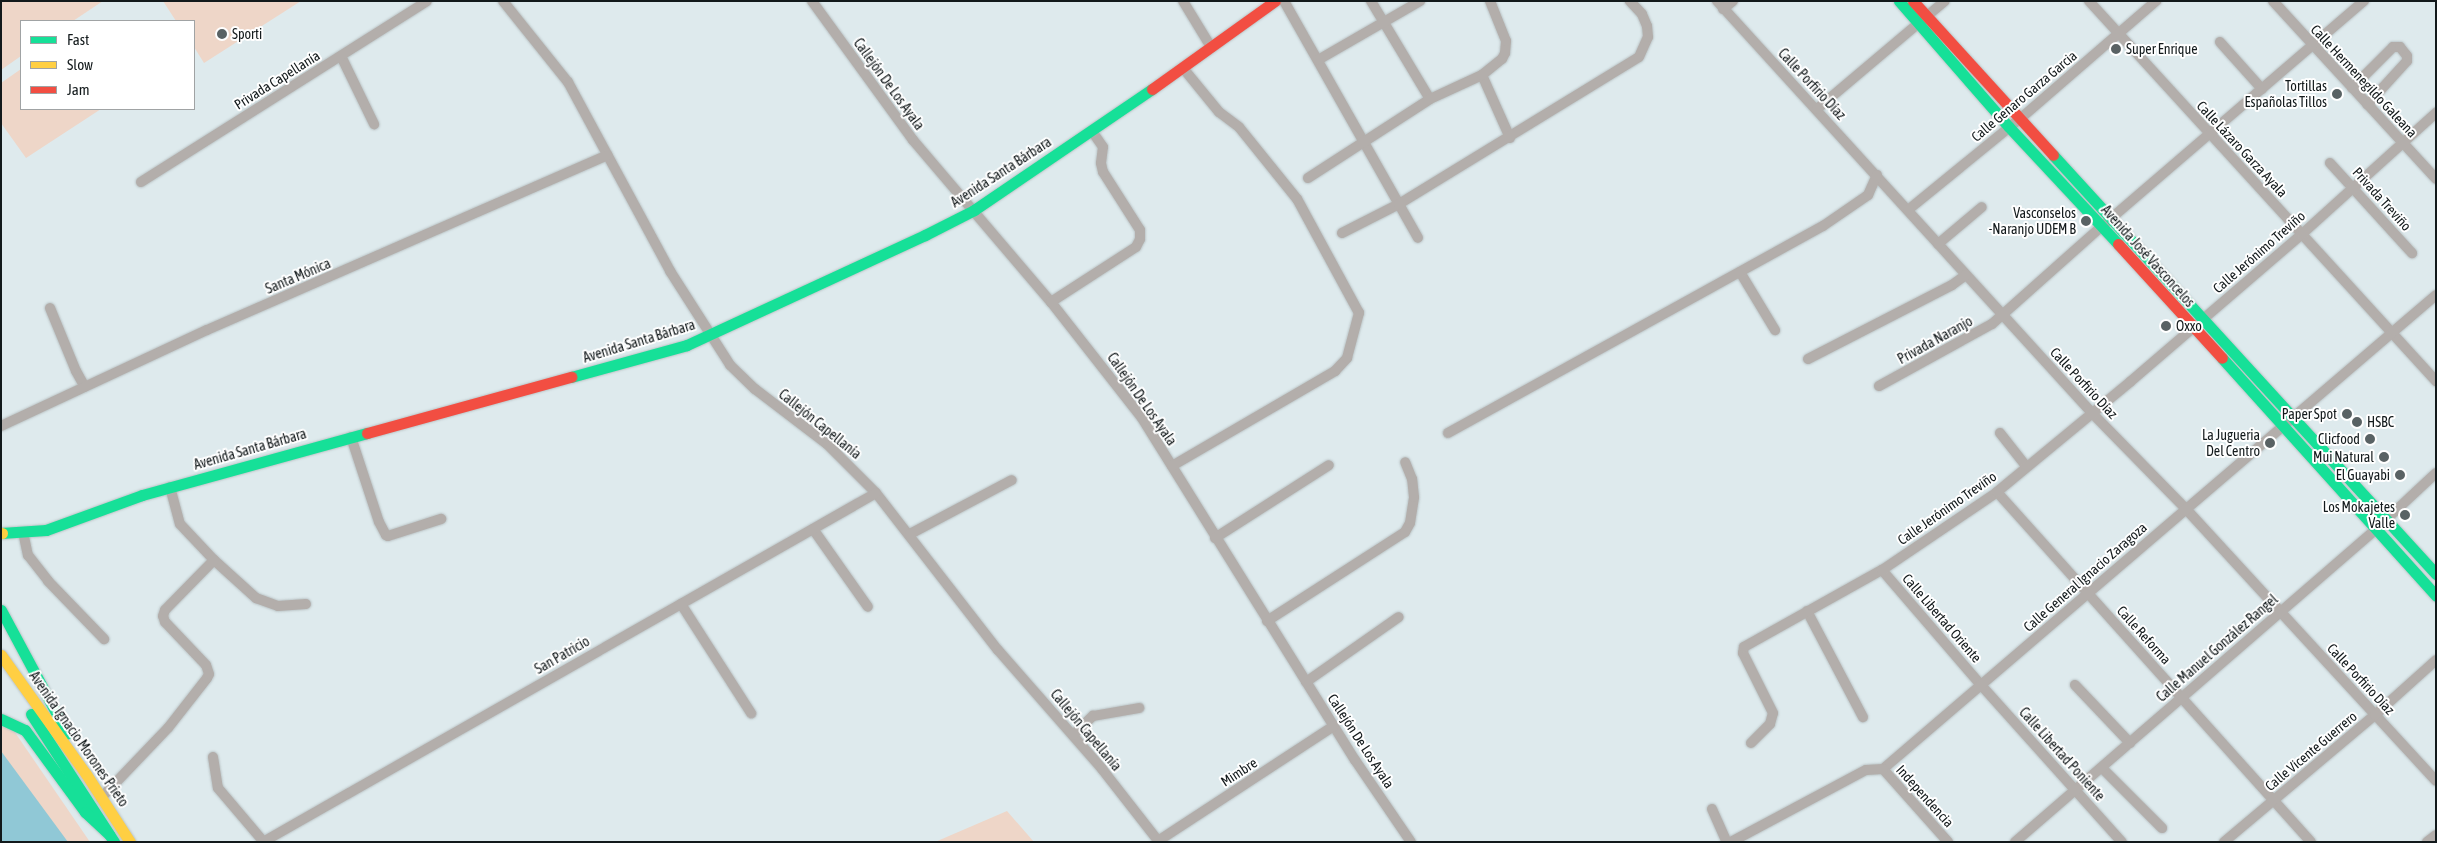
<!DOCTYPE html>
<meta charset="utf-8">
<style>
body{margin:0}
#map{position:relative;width:2437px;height:843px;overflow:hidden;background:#deeaed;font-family:"Asap Condensed",sans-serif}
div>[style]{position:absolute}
.green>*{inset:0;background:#eed6c8}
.water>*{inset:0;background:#90c8d6}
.roads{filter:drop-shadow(0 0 1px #bbc4c6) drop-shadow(0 0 1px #bbc4c6)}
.street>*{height:10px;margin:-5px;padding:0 5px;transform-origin:5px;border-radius:5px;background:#b3aeab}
.fast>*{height:11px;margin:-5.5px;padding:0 5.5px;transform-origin:5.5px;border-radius:5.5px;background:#16e098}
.slow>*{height:11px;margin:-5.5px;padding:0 5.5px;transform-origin:5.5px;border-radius:5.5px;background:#ffcf43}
.jam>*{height:11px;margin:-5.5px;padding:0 5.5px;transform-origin:5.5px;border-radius:5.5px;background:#f24e42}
.dots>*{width:14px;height:14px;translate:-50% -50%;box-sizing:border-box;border:2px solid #fff;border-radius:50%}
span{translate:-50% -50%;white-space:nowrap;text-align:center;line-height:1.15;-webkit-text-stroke:4px #fff;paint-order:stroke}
.poi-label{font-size:14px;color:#12191b}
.left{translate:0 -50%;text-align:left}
.right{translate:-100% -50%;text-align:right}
.street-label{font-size:14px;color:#12191b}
.frame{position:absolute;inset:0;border:2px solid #12191b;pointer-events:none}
.legend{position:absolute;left:20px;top:20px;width:175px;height:90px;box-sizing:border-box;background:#fff;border:1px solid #a0a3a4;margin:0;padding:6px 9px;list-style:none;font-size:15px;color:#12191b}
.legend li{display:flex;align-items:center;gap:10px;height:25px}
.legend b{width:25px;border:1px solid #a0a3a4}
</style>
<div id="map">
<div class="green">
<i style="clip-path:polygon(1px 1px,103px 1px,73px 21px,21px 21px,21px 56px,1px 70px)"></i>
<i style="clip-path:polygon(163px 1px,301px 1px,204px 63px,194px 47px,194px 21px,176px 21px)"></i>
<i style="clip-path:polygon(21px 69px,21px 109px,101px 109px,26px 158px,1px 123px,1px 83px)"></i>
<i style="clip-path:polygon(1px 712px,90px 842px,1px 842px)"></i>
<i style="clip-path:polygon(1007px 811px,1034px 842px,935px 842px)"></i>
</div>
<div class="water">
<i style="clip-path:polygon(1px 751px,68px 842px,1px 842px)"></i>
</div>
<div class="roads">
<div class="street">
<i style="left:503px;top:1px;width:104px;rotate:51.3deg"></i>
<i style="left:568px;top:82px;width:215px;rotate:61.6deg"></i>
<i style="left:670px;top:271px;width:112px;rotate:57.4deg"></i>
<i style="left:730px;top:365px;width:35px;rotate:44deg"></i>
<i style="left:755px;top:389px;width:91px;rotate:37.4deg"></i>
<i style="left:827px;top:444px;width:69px;rotate:45deg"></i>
<i style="left:876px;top:493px;width:199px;rotate:52.2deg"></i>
<i style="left:998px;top:650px;width:158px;rotate:48.8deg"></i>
<i style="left:1102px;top:769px;width:93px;rotate:52deg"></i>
<i style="left:812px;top:1px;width:172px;rotate:54deg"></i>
<i style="left:913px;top:140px;width:213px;rotate:49.6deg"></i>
<i style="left:1051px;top:302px;width:147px;rotate:51.9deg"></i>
<i style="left:1142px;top:418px;width:403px;rotate:58.1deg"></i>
<i style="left:1355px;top:760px;width:99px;rotate:55.7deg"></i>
<i style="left:1183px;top:1px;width:54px;rotate:58.7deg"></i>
<i style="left:1284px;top:1px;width:272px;rotate:60.5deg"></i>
<i style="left:1371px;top:1px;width:114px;rotate:59deg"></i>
<i style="left:1717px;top:1px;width:557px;rotate:47.69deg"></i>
<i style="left:2092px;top:413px;width:134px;rotate:45.6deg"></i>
<i style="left:2186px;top:509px;width:369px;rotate:47.4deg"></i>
<i style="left:2089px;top:1px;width:515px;rotate:47.6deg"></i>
<i style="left:2273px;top:1px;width:241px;rotate:47.5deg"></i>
<i style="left:1723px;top:9px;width:13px;rotate:-39deg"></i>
<i style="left:2220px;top:42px;width:63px;rotate:48.2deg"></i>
<i style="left:341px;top:56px;width:76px;rotate:64.1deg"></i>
<i style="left:1318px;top:60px;width:118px;rotate:-30deg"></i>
<i style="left:1482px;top:75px;width:69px;rotate:66deg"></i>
<i style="left:2352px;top:88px;width:58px;rotate:-45deg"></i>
<i style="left:2393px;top:47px;width:7px"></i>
<i style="left:2400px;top:47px;width:11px;rotate:52deg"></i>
<i style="left:2407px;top:56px;width:5px;rotate:90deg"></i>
<i style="left:2407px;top:61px;width:59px;rotate:132.3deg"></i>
<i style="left:1817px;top:109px;width:167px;rotate:-40.2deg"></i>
<i style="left:2330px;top:163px;width:122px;rotate:47.7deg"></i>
<i style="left:1308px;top:178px;width:145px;rotate:-32.9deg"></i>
<i style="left:1430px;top:99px;width:57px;rotate:-24.8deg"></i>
<i style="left:1482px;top:75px;width:26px;rotate:-39deg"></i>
<i style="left:1502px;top:59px;width:7px;rotate:-63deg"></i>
<i style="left:1505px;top:53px;width:12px;rotate:-85deg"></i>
<i style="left:1506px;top:41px;width:43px;rotate:-111.8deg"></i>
<i style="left:141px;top:182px;width:338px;rotate:-32.3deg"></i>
<i style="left:1908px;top:210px;width:146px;rotate:-39.2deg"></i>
<i style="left:2021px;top:118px;width:179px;rotate:-40.9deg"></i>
<i style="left:1342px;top:233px;width:64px;rotate:-27deg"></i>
<i style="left:1399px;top:204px;width:281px;rotate:-31.5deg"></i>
<i style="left:1639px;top:57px;width:22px;rotate:-66deg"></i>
<i style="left:1648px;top:37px;width:11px;rotate:-95deg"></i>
<i style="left:1647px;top:26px;width:13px;rotate:-113deg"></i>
<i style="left:1642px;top:14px;width:18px;rotate:-133deg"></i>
<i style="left:1938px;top:244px;width:57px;rotate:-40.1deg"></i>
<i style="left:1740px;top:272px;width:68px;rotate:58.9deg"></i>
<i style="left:1051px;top:302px;width:101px;rotate:-32.9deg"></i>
<i style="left:1136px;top:247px;width:9px;rotate:-63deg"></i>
<i style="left:1140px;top:239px;width:9px;rotate:-90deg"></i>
<i style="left:1140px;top:230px;width:69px;rotate:-122.5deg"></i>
<i style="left:1103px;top:172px;width:9px;rotate:-103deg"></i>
<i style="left:1101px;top:163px;width:16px;rotate:-83deg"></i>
<i style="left:1103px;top:147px;width:19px;rotate:-125deg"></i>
<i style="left:50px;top:308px;width:68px;rotate:67.6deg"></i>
<i style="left:76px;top:371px;width:18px;rotate:61deg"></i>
<i style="left:1808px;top:359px;width:162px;rotate:-27.2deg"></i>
<i style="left:1952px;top:285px;width:17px;rotate:-36deg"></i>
<i style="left:1879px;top:386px;width:129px;rotate:-28.8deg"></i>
<i style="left:1992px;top:324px;width:146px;rotate:-41.7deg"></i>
<i style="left:2101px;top:227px;width:347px;rotate:-40.7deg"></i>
<i style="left:1px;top:426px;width:227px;rotate:-25deg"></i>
<i style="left:207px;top:330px;width:437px;rotate:-23.6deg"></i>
<i style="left:1448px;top:433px;width:428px;rotate:-28.9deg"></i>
<i style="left:1823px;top:226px;width:55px;rotate:-34.6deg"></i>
<i style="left:1868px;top:195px;width:22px;rotate:-66deg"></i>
<i style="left:2000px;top:433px;width:42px;rotate:51.8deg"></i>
<i style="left:351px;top:437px;width:89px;rotate:71.8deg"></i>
<i style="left:379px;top:522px;width:15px;rotate:62deg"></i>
<i style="left:386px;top:535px;width:2px;rotate:27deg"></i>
<i style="left:388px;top:536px;width:56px;rotate:-17.8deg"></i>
<i style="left:1172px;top:466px;width:189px;rotate:-30.2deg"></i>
<i style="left:1335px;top:371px;width:18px;rotate:-47deg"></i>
<i style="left:1347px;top:358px;width:47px;rotate:-75.1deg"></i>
<i style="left:1359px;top:313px;width:130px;rotate:-118.5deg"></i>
<i style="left:1297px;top:199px;width:92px;rotate:-128.9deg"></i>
<i style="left:1239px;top:127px;width:25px;rotate:-143deg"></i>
<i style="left:1219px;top:112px;width:57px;rotate:-129.3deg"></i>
<i style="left:170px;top:487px;width:38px;rotate:75deg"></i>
<i style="left:180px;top:524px;width:50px;rotate:46.6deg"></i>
<i style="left:214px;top:560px;width:57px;rotate:42.1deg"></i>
<i style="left:256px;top:598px;width:23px;rotate:20deg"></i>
<i style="left:278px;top:606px;width:28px;rotate:-4deg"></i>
<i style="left:1997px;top:492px;width:470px;rotate:48.1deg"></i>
<i style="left:813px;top:529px;width:95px;rotate:54.8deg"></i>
<i style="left:23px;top:532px;width:24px;rotate:78deg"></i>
<i style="left:28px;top:555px;width:33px;rotate:52deg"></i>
<i style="left:48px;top:581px;width:81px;rotate:46deg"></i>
<i style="left:910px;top:534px;width:115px;rotate:-27.9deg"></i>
<i style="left:1215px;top:538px;width:135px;rotate:-32.6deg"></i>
<i style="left:1882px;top:570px;width:152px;rotate:49.3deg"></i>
<i style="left:1981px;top:685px;width:211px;rotate:48.1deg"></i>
<i style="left:681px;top:604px;width:130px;rotate:57.3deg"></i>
<i style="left:1807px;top:611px;width:120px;rotate:62.2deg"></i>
<i style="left:1267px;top:621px;width:164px;rotate:-32.8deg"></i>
<i style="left:1405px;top:532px;width:10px;rotate:-61deg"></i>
<i style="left:1410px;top:523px;width:26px;rotate:-81deg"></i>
<i style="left:1414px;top:497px;width:18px;rotate:-96deg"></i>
<i style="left:1412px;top:479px;width:18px;rotate:-112deg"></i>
<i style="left:1306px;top:682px;width:113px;rotate:-35deg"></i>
<i style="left:2075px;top:685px;width:80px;rotate:46.5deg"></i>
<i style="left:1073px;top:735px;width:28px;rotate:-44deg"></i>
<i style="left:1093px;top:716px;width:47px;rotate:-9.9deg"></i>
<i style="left:1751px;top:743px;width:27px;rotate:-45deg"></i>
<i style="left:1770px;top:724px;width:11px;rotate:-75deg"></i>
<i style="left:1773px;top:713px;width:67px;rotate:-116.6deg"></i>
<i style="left:1743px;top:653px;width:6px;rotate:-81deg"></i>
<i style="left:1744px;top:647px;width:158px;rotate:-29.2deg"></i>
<i style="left:1882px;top:570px;width:139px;rotate:-34.1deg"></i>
<i style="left:1997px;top:492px;width:173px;rotate:-39.6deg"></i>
<i style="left:2130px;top:382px;width:227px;rotate:-40.7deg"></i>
<i style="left:2302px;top:234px;width:181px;rotate:-42.1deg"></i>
<i style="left:213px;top:757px;width:31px;rotate:81deg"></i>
<i style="left:218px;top:788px;width:70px;rotate:49.7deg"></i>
<i style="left:2102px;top:768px;width:85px;rotate:45deg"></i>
<i style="left:1883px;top:769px;width:728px;rotate:-40.6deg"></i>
<i style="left:1883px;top:769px;width:98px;rotate:48.3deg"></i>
<i style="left:101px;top:798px;width:97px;rotate:-46.3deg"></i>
<i style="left:168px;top:728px;width:63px;rotate:-52deg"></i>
<i style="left:207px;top:678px;width:4px;rotate:-63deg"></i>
<i style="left:209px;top:674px;width:9px;rotate:-108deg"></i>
<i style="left:206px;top:665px;width:59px;rotate:-133.6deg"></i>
<i style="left:165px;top:622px;width:6px;rotate:-108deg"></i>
<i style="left:163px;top:616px;width:6px;rotate:-72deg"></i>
<i style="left:165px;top:610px;width:70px;rotate:-45.6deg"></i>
<i style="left:1712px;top:809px;width:36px;rotate:66deg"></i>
<i style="left:1158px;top:841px;width:210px;rotate:-33.2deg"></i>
<i style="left:263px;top:842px;width:705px;rotate:-29.65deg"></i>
<i style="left:1731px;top:842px;width:153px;rotate:-28.1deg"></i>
<i style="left:1866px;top:770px;width:17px;rotate:-3deg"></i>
<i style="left:2015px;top:842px;width:476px;rotate:-40.9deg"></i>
<i style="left:2375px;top:530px;width:83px;rotate:-43.1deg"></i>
<i style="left:2224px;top:842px;width:197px;rotate:-40.1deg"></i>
<i style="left:2375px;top:715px;width:82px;rotate:-42deg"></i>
<i style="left:2427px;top:842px;width:11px;rotate:-38deg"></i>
</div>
<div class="fast">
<i style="left:1899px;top:1px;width:167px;rotate:48.9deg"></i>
<i style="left:2009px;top:127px;width:160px;rotate:47deg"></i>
<i style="left:2053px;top:155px;width:568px;rotate:47.57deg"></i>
<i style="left:2222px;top:358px;width:320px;rotate:48deg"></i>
<i style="left:571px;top:377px;width:120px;rotate:-15.4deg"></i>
<i style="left:687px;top:345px;width:262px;rotate:-24.8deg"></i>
<i style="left:925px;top:235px;width:55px;rotate:-27deg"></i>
<i style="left:974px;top:210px;width:215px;rotate:-34.2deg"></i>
<i style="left:1px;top:533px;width:45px;rotate:-3.8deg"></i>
<i style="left:46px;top:530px;width:102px;rotate:-20deg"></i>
<i style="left:142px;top:495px;width:233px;rotate:-15.4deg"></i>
<i style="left:1px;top:610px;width:140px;rotate:61.8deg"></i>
<i style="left:31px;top:714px;width:153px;rotate:57deg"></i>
<i style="left:1px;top:719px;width:26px;rotate:25deg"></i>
<i style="left:25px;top:730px;width:102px;rotate:53.8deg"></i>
<i style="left:85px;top:812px;width:33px;rotate:43deg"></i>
</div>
<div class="slow">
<i style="left:1px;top:533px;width:1px"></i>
<i style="left:1px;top:655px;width:146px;rotate:54.5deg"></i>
<i style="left:86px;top:774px;width:81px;rotate:57.1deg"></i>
</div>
<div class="jam">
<i style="left:1913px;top:1px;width:208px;rotate:47.7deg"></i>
<i style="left:1152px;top:89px;width:151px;rotate:-35.6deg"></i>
<i style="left:2118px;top:244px;width:154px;rotate:47.6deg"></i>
<i style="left:367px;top:433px;width:212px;rotate:-15.4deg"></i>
</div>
</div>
<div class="dots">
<i style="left:222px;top:34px;background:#596264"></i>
<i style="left:2116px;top:49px;background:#596264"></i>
<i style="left:2337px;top:94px;background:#596264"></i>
<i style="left:2086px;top:221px;background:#596264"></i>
<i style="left:2166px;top:326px;background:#596264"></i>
<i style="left:2347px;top:414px;background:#596264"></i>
<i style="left:2357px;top:422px;background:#596264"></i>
<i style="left:2370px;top:439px;background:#596264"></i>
<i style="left:2270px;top:443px;background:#596264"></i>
<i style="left:2384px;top:457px;background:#596264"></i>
<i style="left:2400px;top:475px;background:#596264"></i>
<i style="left:2405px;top:515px;background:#596264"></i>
</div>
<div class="poi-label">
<span class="left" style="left:232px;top:34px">Sporti</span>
<span class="left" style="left:2126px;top:49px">Super Enrique</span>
<span class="right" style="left:2327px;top:94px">Tortillas<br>Españolas Tillos</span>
<span class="right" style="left:2076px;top:221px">Vasconselos<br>-Naranjo UDEM B</span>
<span class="left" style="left:2176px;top:326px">Oxxo</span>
<span class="right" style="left:2337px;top:414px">Paper Spot</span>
<span class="left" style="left:2367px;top:422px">HSBC</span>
<span class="right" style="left:2260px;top:443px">La Jugueria<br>Del Centro</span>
<span class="right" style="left:2360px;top:439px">Clicfood</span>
<span class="right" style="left:2374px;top:457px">Mui Natural</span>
<span class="right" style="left:2390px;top:475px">El Guayabi</span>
<span class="right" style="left:2395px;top:515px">Los Mokajetes<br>Valle</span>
</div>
<div class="street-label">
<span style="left:277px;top:80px;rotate:-32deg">Privada Capellanía</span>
<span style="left:2364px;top:81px;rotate:47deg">Calle Hermenegildo Galeana</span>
<span style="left:889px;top:84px;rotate:54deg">Callejón De Los Ayala</span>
<span style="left:1812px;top:84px;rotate:47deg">Calle Porfirio Díaz</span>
<span style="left:2024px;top:96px;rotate:-40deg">Calle Genaro Garza Garcia</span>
<span style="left:2242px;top:149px;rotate:47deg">Calle Lázaro Garza Ayala</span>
<span style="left:1001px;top:172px;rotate:-33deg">Avenida Santa Bárbara</span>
<span style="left:2382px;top:199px;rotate:48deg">Privada Treviño</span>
<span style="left:2259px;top:252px;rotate:-41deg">Calle Jerónimo Treviño</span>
<span style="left:2148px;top:256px;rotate:48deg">Avenida José Vasconcelos</span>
<span style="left:298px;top:276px;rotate:-23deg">Santa Mónica</span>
<span style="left:1935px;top:340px;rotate:-29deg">Privada Naranjo</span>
<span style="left:639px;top:341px;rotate:-17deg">Avenida Santa Bárbara</span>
<span style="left:2084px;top:383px;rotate:47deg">Calle Porfirio Díaz</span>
<span style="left:1142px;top:399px;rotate:55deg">Callejón De Los Ayala</span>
<span style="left:820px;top:424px;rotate:39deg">Callejón Capellanía</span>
<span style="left:250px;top:449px;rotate:-16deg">Avenida Santa Bárbara</span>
<span style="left:1947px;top:508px;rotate:-35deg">Calle Jerónimo Treviño</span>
<span style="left:2085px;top:577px;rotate:-41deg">Calle General Ignacio Zaragoza</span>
<span style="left:1942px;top:618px;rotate:49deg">Calle Libertad Oriente</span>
<span style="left:2144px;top:635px;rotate:48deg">Calle Reforma</span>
<span style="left:2217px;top:648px;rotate:-41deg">Calle Manuel González Rangel</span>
<span style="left:562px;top:655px;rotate:-30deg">San Patricio</span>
<span style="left:2361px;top:679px;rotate:47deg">Calle Porfirio Díaz</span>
<span style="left:1086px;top:730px;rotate:50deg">Callejón Capellanía</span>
<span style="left:79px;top:739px;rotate:55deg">Avenida Ignacio Morones Prieto</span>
<span style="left:1361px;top:741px;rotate:57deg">Callejón De Los Ayala</span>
<span style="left:2311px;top:751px;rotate:-40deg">Calle Vicente Guerrero</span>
<span style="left:2062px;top:754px;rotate:48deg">Calle Libertad Poniente</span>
<span style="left:1239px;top:772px;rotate:-33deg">Mimbre</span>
<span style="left:1925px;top:796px;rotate:48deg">Independencia</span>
</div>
<div class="frame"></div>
<ul class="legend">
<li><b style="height:6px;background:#16e098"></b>Fast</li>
<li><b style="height:6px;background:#ffcf43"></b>Slow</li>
<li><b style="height:6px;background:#f24e42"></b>Jam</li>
</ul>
</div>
